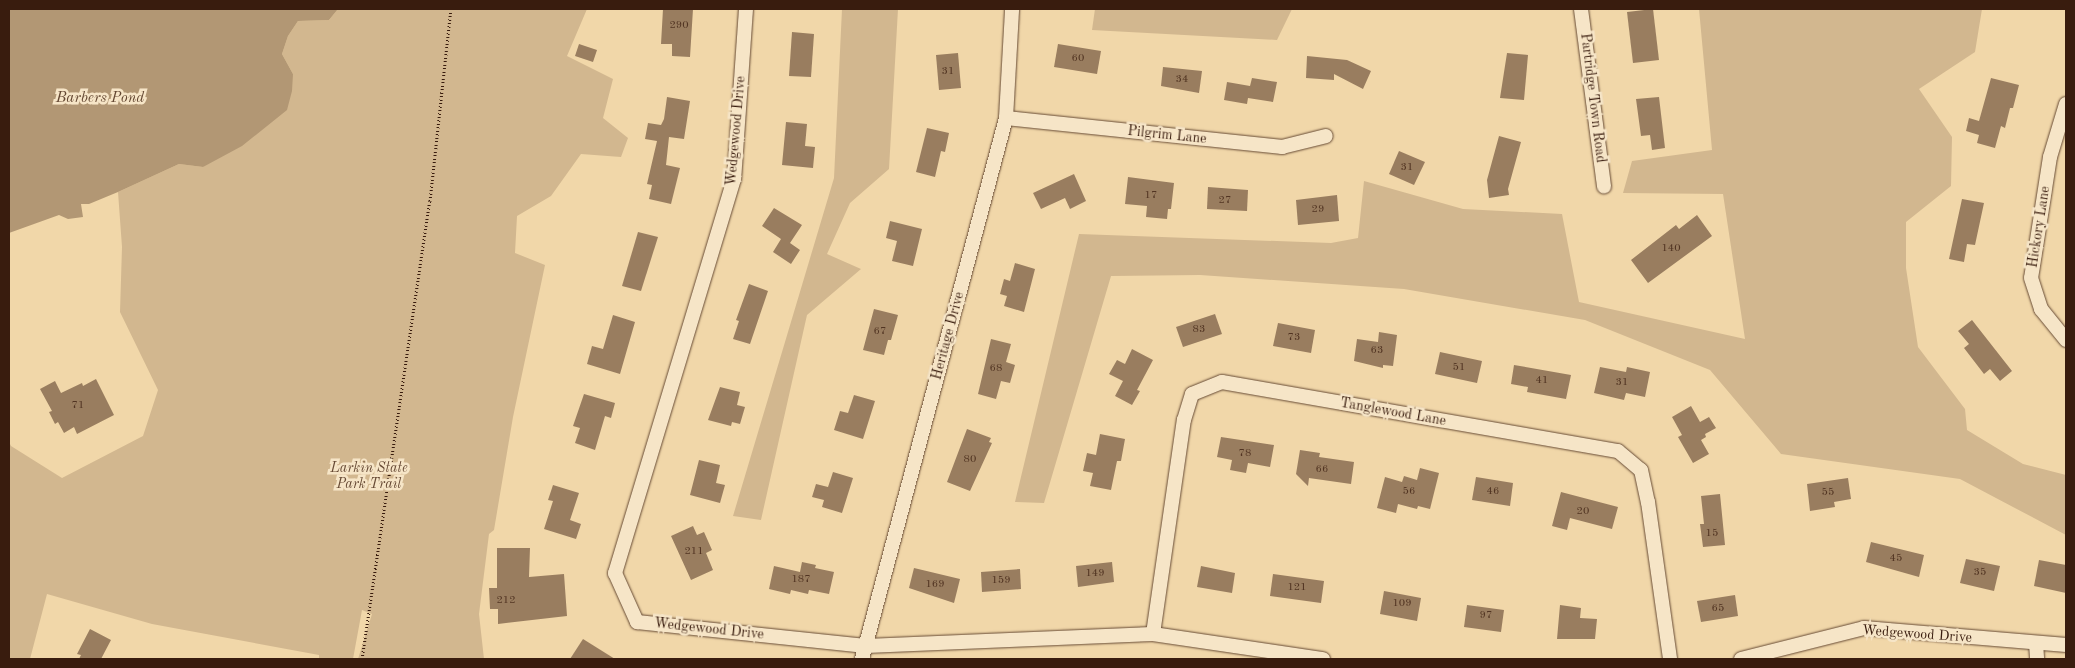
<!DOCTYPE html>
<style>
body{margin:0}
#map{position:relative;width:2075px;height:668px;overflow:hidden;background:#f1d7a9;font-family:"Old Standard TT",serif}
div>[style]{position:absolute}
.green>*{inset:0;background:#d2b78f}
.water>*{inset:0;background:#b29774}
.building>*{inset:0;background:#997d5f}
.path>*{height:3px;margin-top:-1.5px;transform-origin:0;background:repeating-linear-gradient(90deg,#391c0e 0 1px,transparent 0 3.5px)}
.roads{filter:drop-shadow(0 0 1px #674b35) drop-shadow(0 0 1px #674b35)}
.street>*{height:14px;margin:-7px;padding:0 7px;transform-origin:7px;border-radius:7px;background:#f6e5c7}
span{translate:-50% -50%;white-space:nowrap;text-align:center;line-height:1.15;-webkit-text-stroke:5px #f6e5c7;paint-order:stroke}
.number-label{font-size:11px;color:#513422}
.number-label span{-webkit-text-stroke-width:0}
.street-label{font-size:14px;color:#391c0e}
.park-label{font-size:14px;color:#674a35;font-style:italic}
.water-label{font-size:15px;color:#634732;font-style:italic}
.frame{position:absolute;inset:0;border:10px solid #391c0e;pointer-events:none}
</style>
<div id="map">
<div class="green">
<i style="clip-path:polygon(338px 9px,587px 9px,567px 56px,613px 79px,603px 118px,628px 138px,621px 157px,581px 154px,551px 196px,517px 216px,515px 253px,545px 265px,513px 417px,494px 530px,489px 534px,479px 614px,484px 659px,358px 659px,372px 614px,362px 610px,353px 659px,319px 659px,319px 655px,152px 624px,47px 594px,30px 659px,9px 659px,9px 442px,11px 446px,62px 478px,143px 436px,158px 390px,120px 312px,122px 247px,118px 192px,179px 164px,203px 167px,293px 74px,282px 54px,288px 36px,298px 21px,329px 20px)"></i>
<i style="clip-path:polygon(842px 9px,898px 9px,889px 169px,850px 203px,827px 254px,861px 269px,807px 315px,761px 520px,733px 516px,834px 178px)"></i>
<i style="clip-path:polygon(1095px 9px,1292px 9px,1277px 40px,1092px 30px)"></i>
<i style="clip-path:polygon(1699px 9px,1982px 9px,1975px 52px,1919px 89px,1952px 137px,1951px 186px,1906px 222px,1906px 268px,1918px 347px,1965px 409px,1967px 430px,2023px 464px,2066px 475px,2066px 535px,1960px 479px,1781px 454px,1710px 370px,1585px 320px,1404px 289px,1200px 275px,1111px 276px,1044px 503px,1015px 502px,1079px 234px,1331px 243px,1358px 238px,1364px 181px,1463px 209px,1562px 214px,1579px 302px,1745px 339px,1723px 194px,1623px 193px,1632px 161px,1712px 150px)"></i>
</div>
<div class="water">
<i style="clip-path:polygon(9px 9px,338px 9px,329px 20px,298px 21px,288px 36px,282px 54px,293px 74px,292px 91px,287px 110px,242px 146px,203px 167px,179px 164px,118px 192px,89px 204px,81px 204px,83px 217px,68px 219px,59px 215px,9px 233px)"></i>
</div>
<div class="building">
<i style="clip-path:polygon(663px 9px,693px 9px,690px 57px,672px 56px,672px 44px,661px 44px)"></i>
<i style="clip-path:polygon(1653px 9px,1659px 60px,1633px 63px,1627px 12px)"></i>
<i style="clip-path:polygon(792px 32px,814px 34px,811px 77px,789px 76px)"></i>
<i style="clip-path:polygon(579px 44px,597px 50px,593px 62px,575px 56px)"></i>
<i style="clip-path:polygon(1058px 44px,1101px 51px,1097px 74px,1054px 67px)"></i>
<i style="clip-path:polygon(958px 53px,961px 88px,939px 90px,936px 55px)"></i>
<i style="clip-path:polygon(1507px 53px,1528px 55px,1524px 100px,1500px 98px)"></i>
<i style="clip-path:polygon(1307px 56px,1347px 60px,1371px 71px,1363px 89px,1334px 74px,1334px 80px,1306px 78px)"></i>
<i style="clip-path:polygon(1163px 67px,1202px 71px,1199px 93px,1161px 86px)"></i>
<i style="clip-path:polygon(1252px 78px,1277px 82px,1273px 102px,1248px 98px,1247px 104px,1224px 100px,1227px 82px,1250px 86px)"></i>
<i style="clip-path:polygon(1991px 78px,2019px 85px,2013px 108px,2010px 108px,2005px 128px,2001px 126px,1995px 148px,1977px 143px,1979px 135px,1966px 131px,1969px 118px,1979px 121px)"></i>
<i style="clip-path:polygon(667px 97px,690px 101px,684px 139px,669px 137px,666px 165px,680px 168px,671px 204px,649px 199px,652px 185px,647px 184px,657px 141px,645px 139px,648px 123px,661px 125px,664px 119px)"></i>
<i style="clip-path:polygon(1659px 97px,1665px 148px,1652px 150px,1650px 135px,1641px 136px,1636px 99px)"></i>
<i style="clip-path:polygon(786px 122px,807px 124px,805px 146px,815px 147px,813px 168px,782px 165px)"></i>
<i style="clip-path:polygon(927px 128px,949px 133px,945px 152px,941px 151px,935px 177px,916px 172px)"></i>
<i style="clip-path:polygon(1499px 136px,1521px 142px,1508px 189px,1509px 195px,1489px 198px,1487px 180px)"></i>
<i style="clip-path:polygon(1399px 151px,1425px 162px,1414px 185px,1389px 174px)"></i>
<i style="clip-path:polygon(1074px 174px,1086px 201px,1070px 209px,1065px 198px,1041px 209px,1033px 193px)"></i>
<i style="clip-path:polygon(1128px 177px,1174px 183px,1171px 209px,1168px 209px,1167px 219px,1146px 217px,1147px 206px,1125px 204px)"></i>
<i style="clip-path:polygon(1208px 187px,1248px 190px,1247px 211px,1207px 209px)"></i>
<i style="clip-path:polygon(1337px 195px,1339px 221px,1298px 225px,1296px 200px)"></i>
<i style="clip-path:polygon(1962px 199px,1984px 203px,1975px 245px,1967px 244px,1964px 262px,1949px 259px)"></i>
<i style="clip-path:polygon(774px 208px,802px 225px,790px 243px,800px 250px,791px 264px,773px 252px,781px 239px,762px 226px)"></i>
<i style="clip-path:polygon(1697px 215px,1712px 236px,1648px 283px,1631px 260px,1676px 225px,1679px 229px)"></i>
<i style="clip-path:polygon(890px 221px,922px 229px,913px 266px,892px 261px,897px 241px,886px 238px)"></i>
<i style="clip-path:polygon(638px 232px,658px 237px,641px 291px,622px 286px)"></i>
<i style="clip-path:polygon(1015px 263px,1035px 269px,1024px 312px,1004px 306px,1007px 296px,1000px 294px,1004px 279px,1010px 281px)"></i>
<i style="clip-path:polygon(749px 284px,768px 291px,750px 344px,733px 339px,739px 321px,736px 320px)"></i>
<i style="clip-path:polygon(874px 309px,898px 315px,891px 340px,888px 340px,884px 355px,863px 350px)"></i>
<i style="clip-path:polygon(1215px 314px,1222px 334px,1183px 347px,1176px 327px)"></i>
<i style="clip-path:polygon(613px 315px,635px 322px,620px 374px,587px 364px,592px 346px,603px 349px)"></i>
<i style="clip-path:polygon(1972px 320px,2012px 371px,2000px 381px,1990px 369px,1984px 374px,1964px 348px,1969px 344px,1958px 331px)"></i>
<i style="clip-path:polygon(1278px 323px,1315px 330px,1311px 353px,1273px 346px)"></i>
<i style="clip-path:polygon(1379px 332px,1397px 335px,1393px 366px,1383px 365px,1383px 368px,1354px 361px,1357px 339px,1378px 342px)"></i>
<i style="clip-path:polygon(991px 339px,1011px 344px,1006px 362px,1015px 365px,1010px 383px,1001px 381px,996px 399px,978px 394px)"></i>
<i style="clip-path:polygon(1132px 349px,1153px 360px,1137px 390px,1140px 391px,1132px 405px,1115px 396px,1123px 381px,1109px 374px,1117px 360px,1125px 364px)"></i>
<i style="clip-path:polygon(1440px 352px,1482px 361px,1477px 383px,1435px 374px)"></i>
<i style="clip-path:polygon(1514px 365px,1571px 375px,1566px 399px,1527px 392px,1528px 387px,1511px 384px)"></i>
<i style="clip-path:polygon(1600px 367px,1626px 372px,1627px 367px,1650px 372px,1645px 397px,1626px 393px,1624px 400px,1594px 393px)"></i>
<i style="clip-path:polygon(96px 379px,114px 415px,77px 434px,74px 427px,64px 433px,58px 422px,55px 424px,49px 412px,52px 411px,40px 389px,55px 381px,61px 393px,82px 383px,83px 386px)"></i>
<i style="clip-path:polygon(720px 387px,740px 392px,737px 405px,745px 407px,740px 424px,732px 422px,731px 426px,708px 420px)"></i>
<i style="clip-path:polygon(584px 394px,615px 403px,611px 418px,605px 416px,595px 450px,575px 443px,580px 428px,573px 426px)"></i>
<i style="clip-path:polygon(854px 395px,875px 401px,863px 439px,834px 430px,840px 411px,848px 413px)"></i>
<i style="clip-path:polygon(1691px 406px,1700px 422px,1709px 417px,1716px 428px,1705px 434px,1706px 437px,1701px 440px,1709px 454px,1693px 463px,1678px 437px,1682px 435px,1672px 417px)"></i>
<i style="clip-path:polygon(967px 429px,991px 438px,989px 442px,992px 443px,970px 491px,947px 482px)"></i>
<i style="clip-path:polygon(1100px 434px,1125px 439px,1121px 461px,1117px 461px,1111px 490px,1090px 486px,1093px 473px,1083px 471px,1087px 453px,1096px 455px)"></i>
<i style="clip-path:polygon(1221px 437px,1274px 445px,1270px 467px,1248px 463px,1246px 473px,1230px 470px,1232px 460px,1217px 457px)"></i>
<i style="clip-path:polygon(1300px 450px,1320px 453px,1319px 457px,1354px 462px,1351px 484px,1309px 478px,1308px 486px,1296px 474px)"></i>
<i style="clip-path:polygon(699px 460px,720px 465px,716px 483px,725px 485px,720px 503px,690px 495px)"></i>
<i style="clip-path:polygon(1420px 468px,1439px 473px,1430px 509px,1418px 506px,1417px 509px,1398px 504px,1396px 513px,1377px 508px,1385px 477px,1402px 482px,1404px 476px,1417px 480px)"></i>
<i style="clip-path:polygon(833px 472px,853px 478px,842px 513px,822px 507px,824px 500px,812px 497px,816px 484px,828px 487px)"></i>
<i style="clip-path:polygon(1476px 477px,1513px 483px,1510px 506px,1472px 500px)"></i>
<i style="clip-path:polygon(1848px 478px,1851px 499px,1834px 502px,1835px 507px,1810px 511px,1807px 484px)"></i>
<i style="clip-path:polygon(553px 485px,579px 493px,570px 520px,581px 524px,576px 539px,544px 529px,553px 501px,548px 500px)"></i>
<i style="clip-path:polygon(1561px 492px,1618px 507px,1612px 529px,1570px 518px,1567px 530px,1552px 526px)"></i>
<i style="clip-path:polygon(1720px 494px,1725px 545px,1703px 547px,1700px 524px,1704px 524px,1701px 496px)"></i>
<i style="clip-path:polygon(693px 526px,697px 535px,704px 532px,712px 550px,706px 553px,713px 570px,691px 580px,671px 536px)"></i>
<i style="clip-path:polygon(1871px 542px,1924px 555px,1919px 577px,1866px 562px)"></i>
<i style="clip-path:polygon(497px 548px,530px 548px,529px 577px,564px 574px,567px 616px,498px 624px,498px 609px,490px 609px,489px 588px,497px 588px)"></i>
<i style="clip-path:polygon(1966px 559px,2000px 566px,1994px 591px,1960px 583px)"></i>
<i style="clip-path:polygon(2039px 560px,2066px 565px,2066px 593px,2034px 586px)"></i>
<i style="clip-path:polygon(802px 562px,816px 565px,815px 568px,834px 572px,829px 594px,809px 590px,808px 594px,791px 590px,790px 594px,769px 589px,774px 566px,800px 572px)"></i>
<i style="clip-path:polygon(1112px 562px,1114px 582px,1078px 587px,1076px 566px)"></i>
<i style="clip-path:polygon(1201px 566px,1235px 573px,1232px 593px,1197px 587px)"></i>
<i style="clip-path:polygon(914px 568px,960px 579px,954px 603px,909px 588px)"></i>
<i style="clip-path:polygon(1020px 569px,1021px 589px,982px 592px,981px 572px)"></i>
<i style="clip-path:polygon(1273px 574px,1324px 581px,1321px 603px,1270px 596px)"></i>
<i style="clip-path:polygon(1384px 591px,1421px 598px,1417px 621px,1380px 614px)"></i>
<i style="clip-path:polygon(1735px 595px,1738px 616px,1701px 622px,1697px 601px)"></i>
<i style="clip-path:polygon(1467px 605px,1504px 610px,1501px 632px,1464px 627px)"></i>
<i style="clip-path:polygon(1560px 605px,1581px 608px,1580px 618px,1597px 619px,1595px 639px,1557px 639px)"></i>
<i style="clip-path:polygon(90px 629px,111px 640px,101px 659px,79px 659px,81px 655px,77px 654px)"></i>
<i style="clip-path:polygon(583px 639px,615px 659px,570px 659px)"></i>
</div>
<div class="path">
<i style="left:362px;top:659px;width:463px;rotate:-81.6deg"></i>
<i style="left:430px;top:201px;width:193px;rotate:-83.8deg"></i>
</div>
<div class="roads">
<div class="street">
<i style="left:746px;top:9px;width:170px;rotate:94deg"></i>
<i style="left:734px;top:179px;width:412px;rotate:106.8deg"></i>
<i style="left:615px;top:573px;width:54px;rotate:65.8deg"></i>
<i style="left:637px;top:622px;width:230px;rotate:6deg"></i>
<i style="left:866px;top:646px;width:287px;rotate:-2.4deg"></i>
<i style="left:1153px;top:634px;width:172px;rotate:8.4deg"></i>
<i style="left:1581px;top:9px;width:179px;rotate:82.6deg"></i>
<i style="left:2066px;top:104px;width:55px;rotate:106.8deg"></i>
<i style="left:2050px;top:157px;width:122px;rotate:98.9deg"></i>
<i style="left:2031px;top:278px;width:33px;rotate:72deg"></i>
<i style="left:2041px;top:309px;width:40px;rotate:51deg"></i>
<i style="left:1006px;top:118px;width:278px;rotate:6deg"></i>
<i style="left:1282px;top:147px;width:45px;rotate:-14deg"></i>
<i style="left:1153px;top:634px;width:216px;rotate:-81.8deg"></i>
<i style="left:1184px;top:420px;width:27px;rotate:-73deg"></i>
<i style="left:1192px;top:394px;width:32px;rotate:-22deg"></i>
<i style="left:1222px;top:382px;width:402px;rotate:9.9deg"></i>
<i style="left:1618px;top:451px;width:30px;rotate:40deg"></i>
<i style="left:1641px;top:470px;width:33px;rotate:78deg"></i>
<i style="left:1648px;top:502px;width:159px;rotate:82deg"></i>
<i style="left:2036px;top:643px;width:16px;rotate:86deg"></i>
<i style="left:862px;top:659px;width:560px;rotate:-75.09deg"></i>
<i style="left:1006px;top:118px;width:109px;rotate:-86.8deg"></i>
<i style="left:1741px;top:659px;width:127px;rotate:-14.1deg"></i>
<i style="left:1864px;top:628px;width:203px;rotate:4.8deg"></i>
</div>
</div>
<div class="number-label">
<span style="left:679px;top:26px">290</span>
<span style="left:1078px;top:59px">60</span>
<span style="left:948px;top:72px">31</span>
<span style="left:1182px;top:80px">34</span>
<span style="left:1407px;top:168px">31</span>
<span style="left:1151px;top:196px">17</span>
<span style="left:1225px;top:201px">27</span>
<span style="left:1318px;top:210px">29</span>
<span style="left:1671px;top:249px">140</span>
<span style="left:1199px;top:330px">83</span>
<span style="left:880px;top:332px">67</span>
<span style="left:1294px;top:338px">73</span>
<span style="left:1377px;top:351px">63</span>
<span style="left:1459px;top:368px">51</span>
<span style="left:996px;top:369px">68</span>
<span style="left:1542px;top:381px">41</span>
<span style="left:1622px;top:383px">31</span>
<span style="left:78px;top:406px">71</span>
<span style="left:1245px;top:454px">78</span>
<span style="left:970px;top:460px">80</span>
<span style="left:1322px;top:470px">66</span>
<span style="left:1409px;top:492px">56</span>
<span style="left:1493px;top:492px">46</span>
<span style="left:1828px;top:493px">55</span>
<span style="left:1583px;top:512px">20</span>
<span style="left:1712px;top:534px">15</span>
<span style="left:694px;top:552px">211</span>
<span style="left:1896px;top:559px">45</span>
<span style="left:1980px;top:573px">35</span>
<span style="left:1095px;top:574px">149</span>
<span style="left:801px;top:580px">187</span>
<span style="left:1001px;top:581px">159</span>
<span style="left:935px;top:585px">169</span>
<span style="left:1297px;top:588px">121</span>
<span style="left:506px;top:601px">212</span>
<span style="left:1402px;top:604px">109</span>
<span style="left:1718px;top:609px">65</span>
<span style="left:1486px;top:616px">97</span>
</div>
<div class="street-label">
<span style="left:1593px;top:98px;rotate:83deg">Partridge Town Road</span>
<span style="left:736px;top:131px;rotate:-85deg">Wedgewood Drive</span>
<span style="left:1167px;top:135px;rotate:6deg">Pilgrim Lane</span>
<span style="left:2039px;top:227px;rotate:-81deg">Hickory Lane</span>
<span style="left:948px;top:336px;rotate:-75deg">Heritage Drive</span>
<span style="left:1393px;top:412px;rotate:10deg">Tanglewood Lane</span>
<span style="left:709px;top:629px;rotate:6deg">Wedgewood Drive</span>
<span style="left:1917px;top:634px;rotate:4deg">Wedgewood Drive</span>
</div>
<div class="park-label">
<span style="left:369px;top:476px">Larkin State<br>Park Trail</span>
</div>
<div class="water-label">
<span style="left:100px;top:99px">Barbers Pond</span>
</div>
<div class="frame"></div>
</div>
